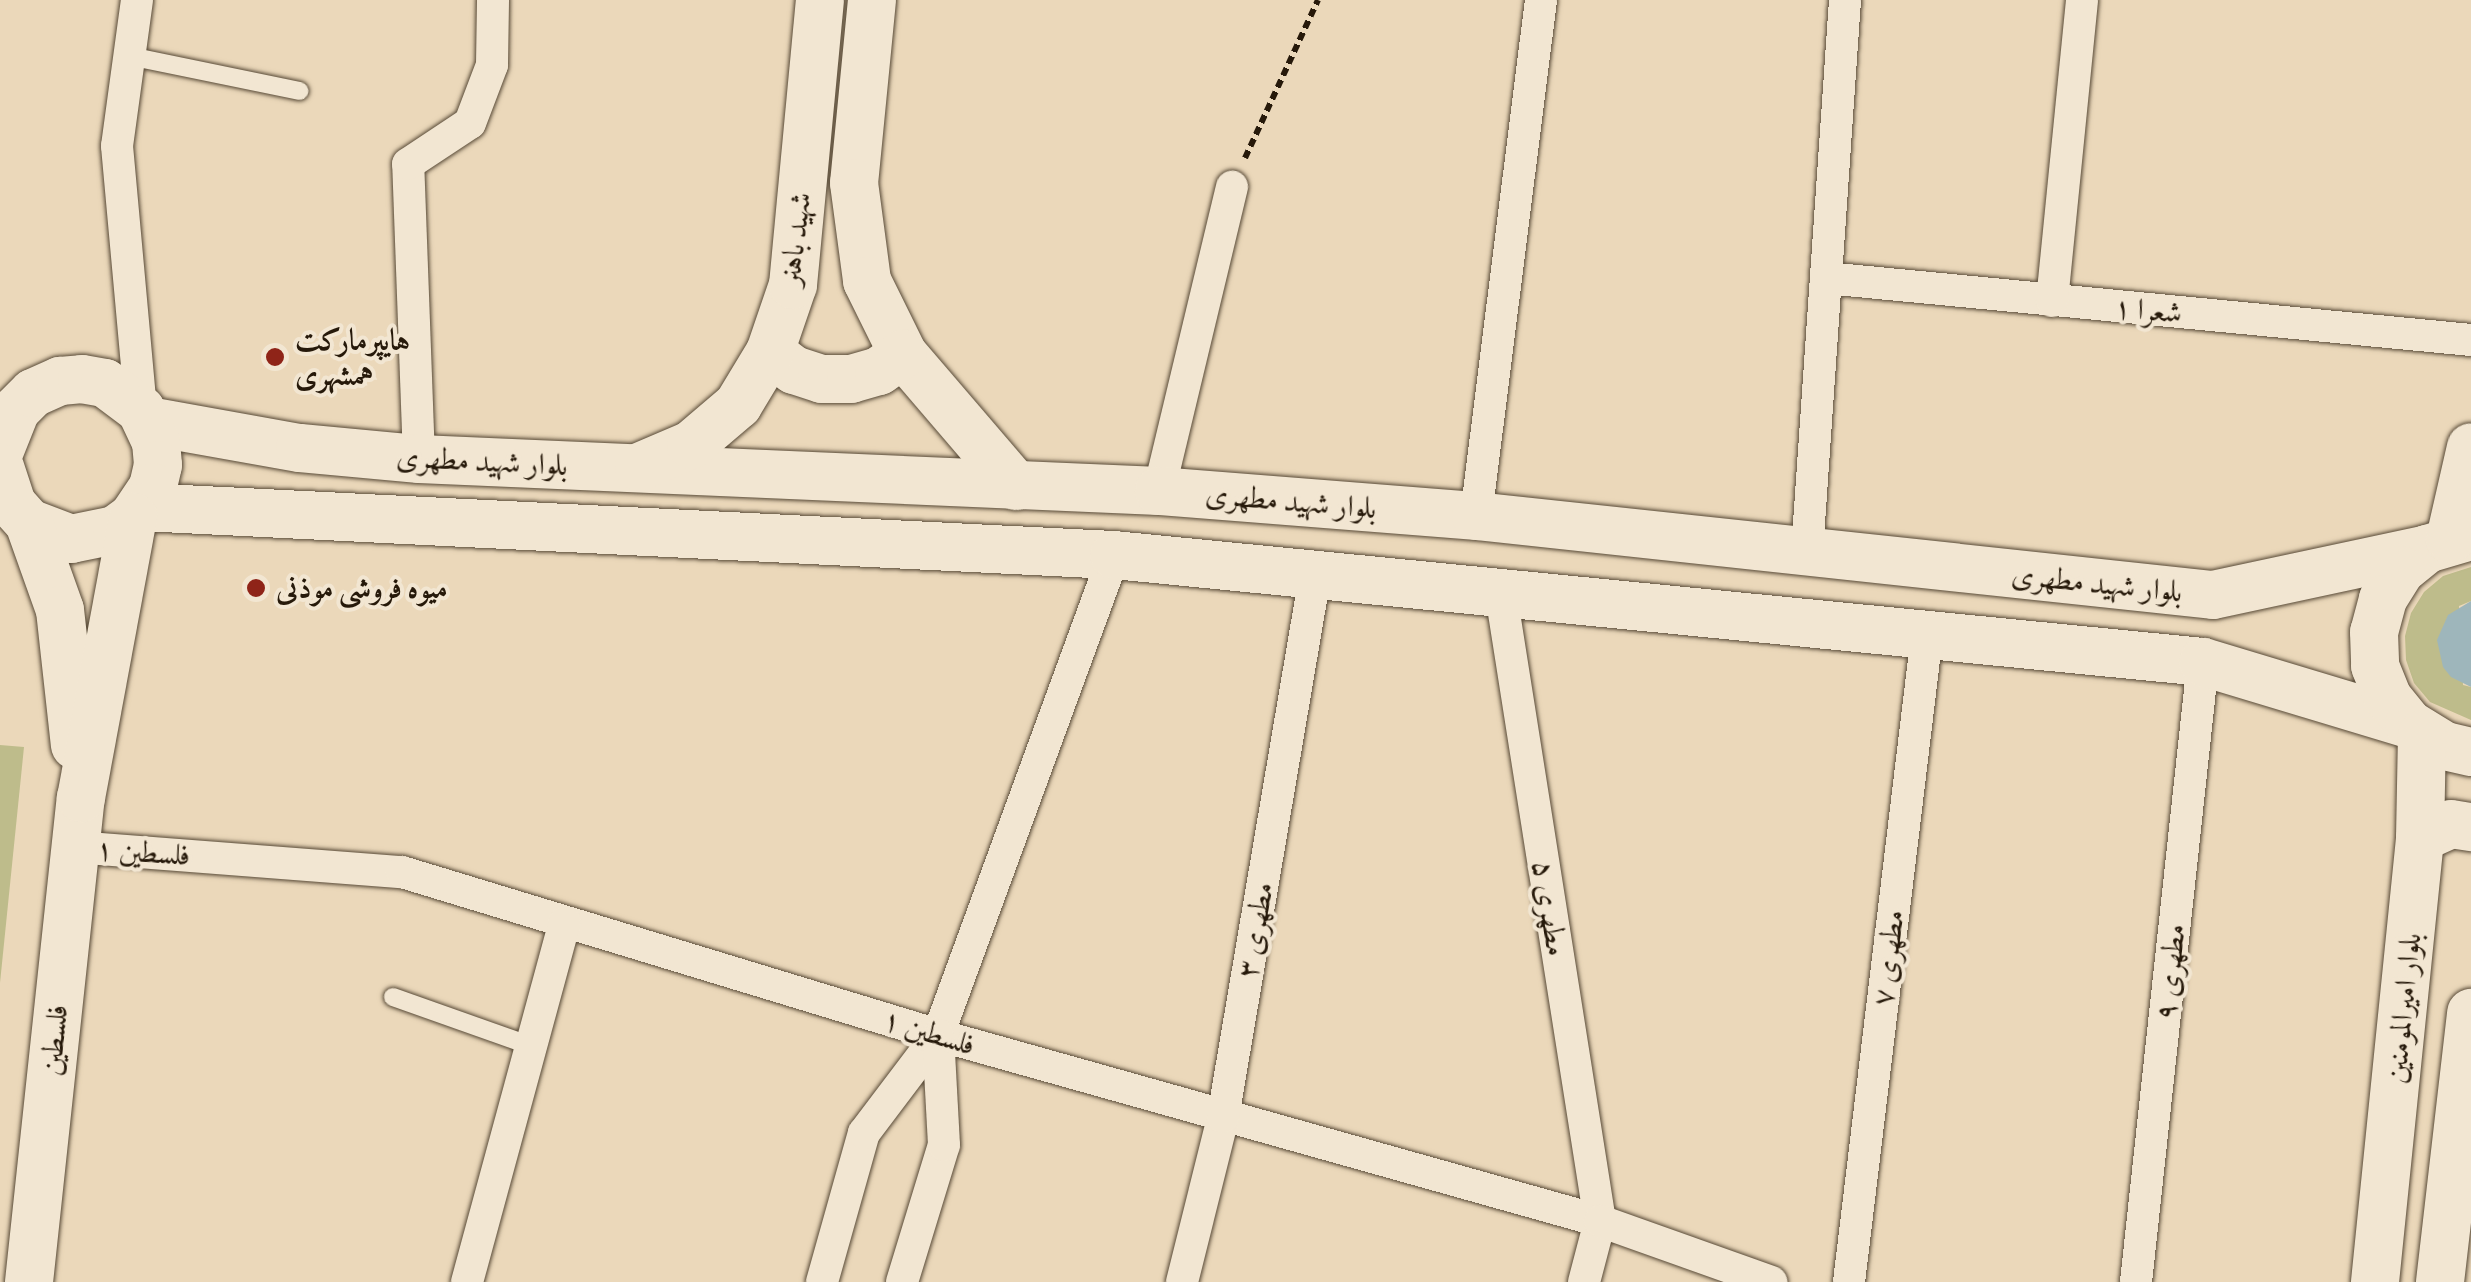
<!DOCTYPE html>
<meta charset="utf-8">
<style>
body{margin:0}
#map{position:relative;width:2471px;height:1282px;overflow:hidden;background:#ebd8ba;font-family:Alegreya,Amiri,serif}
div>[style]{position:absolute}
.green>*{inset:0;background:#bebc8b}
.water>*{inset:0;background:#9eb6bb}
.path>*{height:6px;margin-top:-3px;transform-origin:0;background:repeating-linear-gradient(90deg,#26190a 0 8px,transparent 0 13px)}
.roads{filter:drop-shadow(0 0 2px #574936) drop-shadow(0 0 2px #574936)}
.lane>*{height:18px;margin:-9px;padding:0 9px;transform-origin:9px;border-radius:9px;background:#f2e6d2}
.street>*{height:32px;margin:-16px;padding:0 16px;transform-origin:16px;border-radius:16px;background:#f2e6d2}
.secondary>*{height:48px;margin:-24px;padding:0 24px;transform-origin:24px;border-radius:24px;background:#f2e6d2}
.dots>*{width:28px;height:28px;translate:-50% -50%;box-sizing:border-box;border:5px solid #f2e6d2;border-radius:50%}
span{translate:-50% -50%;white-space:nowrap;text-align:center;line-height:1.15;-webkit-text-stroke:8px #f2e6d2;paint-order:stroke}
.street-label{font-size:30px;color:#26190a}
.poi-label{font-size:30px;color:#26190a;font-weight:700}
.left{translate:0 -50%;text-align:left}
</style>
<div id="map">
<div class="green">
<i style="clip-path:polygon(2471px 567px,2471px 601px,2459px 606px,2463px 685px,2471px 687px,2471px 720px,2430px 702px,2414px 683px,2406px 660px,2405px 636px,2411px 613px,2424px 592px,2443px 576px)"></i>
<i style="clip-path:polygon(0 745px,24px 747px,0 983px)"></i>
</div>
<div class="water">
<i style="clip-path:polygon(2471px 601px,2471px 687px,2451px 677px,2443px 667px,2437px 640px,2448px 615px)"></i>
</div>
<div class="path">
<i style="left:1245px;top:158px;width:174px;rotate:-65.2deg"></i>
</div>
<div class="roads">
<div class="lane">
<i style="left:129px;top:56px;width:174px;rotate:11.6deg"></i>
<i style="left:393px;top:997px;width:146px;rotate:19.5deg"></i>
</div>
<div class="street">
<i style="left:137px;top:0;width:147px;rotate:97.8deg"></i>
<i style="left:117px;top:146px;width:265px;rotate:84.8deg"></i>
<i style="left:1826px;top:278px;width:648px;rotate:5.49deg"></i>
<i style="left:2052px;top:301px;width:302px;rotate:-84.3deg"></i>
<i style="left:419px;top:459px;width:295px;rotate:-92.1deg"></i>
<i style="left:408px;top:164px;width:74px;rotate:-33.5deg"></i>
<i style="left:470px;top:123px;width:62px;rotate:-69.2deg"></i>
<i style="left:492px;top:65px;width:65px;rotate:-89.1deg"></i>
<i style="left:1159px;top:491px;width:313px;rotate:-76.5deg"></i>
<i style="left:1476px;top:516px;width:520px;rotate:-82.82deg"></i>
<i style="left:1807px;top:552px;width:553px;rotate:-86.06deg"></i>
<i style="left:1501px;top:594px;width:635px;rotate:81.03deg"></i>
<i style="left:1600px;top:1221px;width:63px;rotate:104.7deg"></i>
<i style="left:74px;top:847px;width:329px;rotate:4.4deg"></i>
<i style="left:402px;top:872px;width:560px;rotate:16.91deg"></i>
<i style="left:938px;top:1035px;width:688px;rotate:15.69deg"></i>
<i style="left:1600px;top:1221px;width:182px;rotate:19.6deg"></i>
<i style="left:467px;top:1282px;width:373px;rotate:-74.8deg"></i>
<i style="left:822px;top:1282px;width:155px;rotate:-74.3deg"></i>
<i style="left:864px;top:1133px;width:123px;rotate:-52.9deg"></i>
<i style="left:938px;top:1035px;width:511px;rotate:-69.86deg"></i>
<i style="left:902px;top:1282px;width:143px;rotate:-73deg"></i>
<i style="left:944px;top:1145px;width:110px;rotate:-93.1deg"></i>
<i style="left:1182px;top:1282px;width:170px;rotate:-76deg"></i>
<i style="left:1223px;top:1117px;width:549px;rotate:-80.35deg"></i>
<i style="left:1849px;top:1282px;width:652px;rotate:-83.13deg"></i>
<i style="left:2136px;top:1282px;width:624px;rotate:-83.83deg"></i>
</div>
<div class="secondary">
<i style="left:872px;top:0;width:184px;rotate:95.6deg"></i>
<i style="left:854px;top:183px;width:99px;rotate:82.4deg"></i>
<i style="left:867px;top:281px;width:81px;rotate:63.7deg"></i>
<i style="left:903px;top:354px;width:174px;rotate:49.4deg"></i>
<i style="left:770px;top:352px;width:30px;rotate:37deg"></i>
<i style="left:794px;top:370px;width:29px;rotate:18deg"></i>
<i style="left:822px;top:379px;width:29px"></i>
<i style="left:851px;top:379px;width:29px;rotate:-16deg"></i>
<i style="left:879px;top:371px;width:29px;rotate:-35deg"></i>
<i style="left:148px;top:421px;width:154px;rotate:10.1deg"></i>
<i style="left:300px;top:448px;width:120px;rotate:5.3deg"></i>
<i style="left:419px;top:459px;width:741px;rotate:2.48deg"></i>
<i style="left:1159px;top:491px;width:318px;rotate:4.5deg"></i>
<i style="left:1476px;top:516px;width:741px;rotate:6.12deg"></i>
<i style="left:2213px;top:595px;width:219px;rotate:-12.1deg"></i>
<i style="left:0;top:450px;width:43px;rotate:-68.2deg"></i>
<i style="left:16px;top:410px;width:24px;rotate:-45deg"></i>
<i style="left:33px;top:393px;width:30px;rotate:-24deg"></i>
<i style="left:60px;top:381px;width:22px;rotate:-5deg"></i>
<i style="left:82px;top:379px;width:23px;rotate:10deg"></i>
<i style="left:105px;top:383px;width:45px;rotate:36.9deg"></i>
<i style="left:141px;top:410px;width:35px;rotate:65deg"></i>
<i style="left:156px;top:442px;width:23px;rotate:85deg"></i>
<i style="left:158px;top:465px;width:23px;rotate:103deg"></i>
<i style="left:153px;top:487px;width:36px;rotate:124deg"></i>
<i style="left:133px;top:517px;width:22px;rotate:144deg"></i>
<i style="left:115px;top:530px;width:45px;rotate:168.4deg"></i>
<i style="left:71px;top:539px;width:45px;rotate:-159.1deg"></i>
<i style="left:29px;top:523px;width:25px;rotate:-132deg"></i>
<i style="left:12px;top:504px;width:38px;rotate:-108deg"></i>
<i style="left:639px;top:467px;width:56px;rotate:-22.9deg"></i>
<i style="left:691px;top:445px;width:62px;rotate:-40.4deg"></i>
<i style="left:738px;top:405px;width:62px;rotate:-58.9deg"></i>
<i style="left:770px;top:352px;width:71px;rotate:-71.1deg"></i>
<i style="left:793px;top:285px;width:286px;rotate:-84.6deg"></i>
<i style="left:142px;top:507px;width:973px;rotate:2.83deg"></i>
<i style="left:1114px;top:555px;width:1094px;rotate:5.61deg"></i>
<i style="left:2203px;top:662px;width:215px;rotate:16.8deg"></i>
<i style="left:29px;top:523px;width:92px;rotate:70.4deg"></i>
<i style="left:60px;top:610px;width:136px;rotate:83.7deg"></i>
<i style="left:2471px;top:536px;width:46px;rotate:163.5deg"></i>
<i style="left:2427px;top:549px;width:33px;rotate:141deg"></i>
<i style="left:2401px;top:570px;width:34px;rotate:122deg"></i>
<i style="left:2383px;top:599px;width:34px;rotate:105deg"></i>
<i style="left:2374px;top:632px;width:34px;rotate:88deg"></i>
<i style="left:2375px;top:666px;width:35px;rotate:68deg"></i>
<i style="left:2388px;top:698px;width:33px;rotate:51deg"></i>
<i style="left:2409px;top:724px;width:42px;rotate:31.4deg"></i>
<i style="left:2445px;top:746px;width:27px;rotate:13deg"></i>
<i style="left:2450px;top:539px;width:94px;rotate:-77.1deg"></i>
<i style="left:2420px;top:838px;width:34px;rotate:-24deg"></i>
<i style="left:2451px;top:824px;width:20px;rotate:9deg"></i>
<i style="left:29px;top:1282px;width:487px;rotate:-83.9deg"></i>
<i style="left:81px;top:798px;width:286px;rotate:-79.5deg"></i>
<i style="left:2375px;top:1282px;width:446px;rotate:-84.2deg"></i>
<i style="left:2420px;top:838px;width:104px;rotate:-88.9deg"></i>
<i style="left:2440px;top:1282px;width:271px;rotate:-83.4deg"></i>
</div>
</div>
<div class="dots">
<i style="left:275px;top:357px;background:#8f2418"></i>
<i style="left:256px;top:588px;background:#8f2418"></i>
</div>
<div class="street-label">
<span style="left:795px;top:239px;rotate:-83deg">شهید باهنر</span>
<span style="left:2148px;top:310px;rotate:5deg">شعرا ۱</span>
<span style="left:482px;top:461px;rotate:3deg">بلوار شهید مطهری</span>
<span style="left:1291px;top:501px;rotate:5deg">بلوار شهید مطهری</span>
<span style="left:2097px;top:583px;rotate:6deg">بلوار شهید مطهری</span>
<span style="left:143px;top:852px;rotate:4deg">فلسطین ۱</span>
<span style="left:1550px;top:908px;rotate:81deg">مطهری ۵</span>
<span style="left:1255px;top:930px;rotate:-80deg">مطهری ۳</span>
<span style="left:1888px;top:958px;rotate:-83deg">مطهری ۷</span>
<span style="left:2170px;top:972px;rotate:-84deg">مطهری ۹</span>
<span style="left:2403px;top:1008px;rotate:-84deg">بلوار امیرالمومنین</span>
<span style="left:929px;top:1032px;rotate:17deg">فلسطین ۱</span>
<span style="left:54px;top:1040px;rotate:-84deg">فلسطین</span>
</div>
<div class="poi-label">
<span class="left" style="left:295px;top:357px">هايپرماركت<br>همشهری</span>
<span class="left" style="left:276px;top:588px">میوه فروشی موذنی</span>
</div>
</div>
